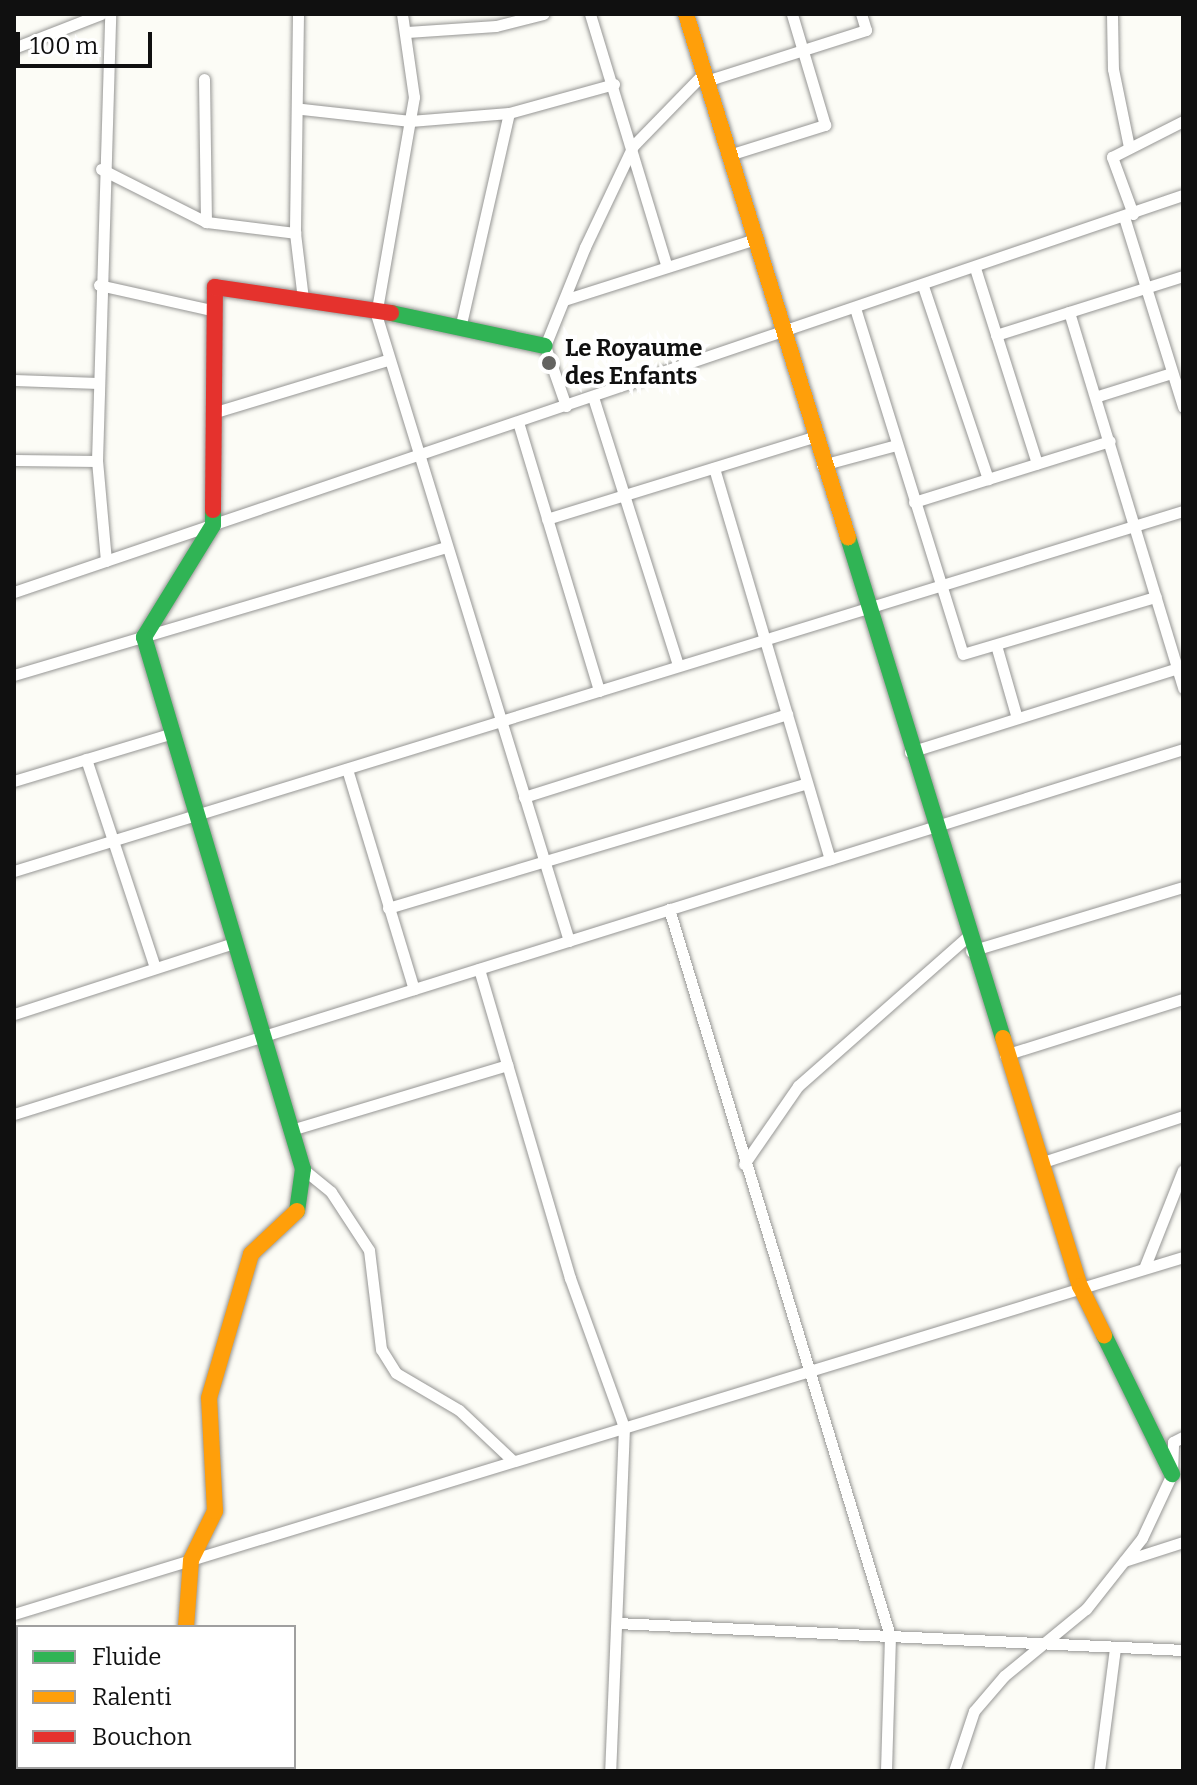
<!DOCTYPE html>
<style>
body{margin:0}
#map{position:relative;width:1197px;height:1785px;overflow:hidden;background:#fcfcf6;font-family:Bitter,serif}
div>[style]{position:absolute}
.roads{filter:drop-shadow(0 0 2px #969694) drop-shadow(0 0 2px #969694)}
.street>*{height:11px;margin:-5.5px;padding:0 5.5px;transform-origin:5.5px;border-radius:5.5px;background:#fffffe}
.fast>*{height:16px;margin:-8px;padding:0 8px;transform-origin:8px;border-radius:8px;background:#30b455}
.slow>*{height:16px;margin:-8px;padding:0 8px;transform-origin:8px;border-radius:8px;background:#ff9f0a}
.jam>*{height:16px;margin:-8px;padding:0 8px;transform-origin:8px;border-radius:8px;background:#e5322d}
.dots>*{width:22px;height:22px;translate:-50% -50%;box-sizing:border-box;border:4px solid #fff;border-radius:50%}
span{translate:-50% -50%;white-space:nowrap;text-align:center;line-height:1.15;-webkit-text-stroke:8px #fff;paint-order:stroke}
.poi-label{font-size:24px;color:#101010;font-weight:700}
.left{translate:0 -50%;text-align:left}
.frame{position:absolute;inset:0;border:16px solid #101010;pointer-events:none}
.legend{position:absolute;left:16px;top:1625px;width:280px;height:144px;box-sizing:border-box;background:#fff;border:2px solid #9f9f9f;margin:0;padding:10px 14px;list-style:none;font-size:24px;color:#101010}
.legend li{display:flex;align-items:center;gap:16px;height:40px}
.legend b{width:40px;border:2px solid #9f9f9f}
.scale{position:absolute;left:16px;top:32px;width:136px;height:36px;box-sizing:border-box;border:4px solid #101010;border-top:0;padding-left:10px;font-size:24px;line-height:28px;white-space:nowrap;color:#101010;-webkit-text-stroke:6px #fff;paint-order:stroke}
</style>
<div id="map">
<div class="roads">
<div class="street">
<i style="left:298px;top:14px;width:219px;rotate:90.8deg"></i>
<i style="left:295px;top:233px;width:66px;rotate:83.1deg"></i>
<i style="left:402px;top:14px;width:84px;rotate:81.8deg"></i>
<i style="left:414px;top:97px;width:220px;rotate:99.9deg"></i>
<i style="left:376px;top:314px;width:656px;rotate:72.89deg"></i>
<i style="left:590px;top:14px;width:264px;rotate:73.1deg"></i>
<i style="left:1112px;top:14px;width:55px;rotate:89deg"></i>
<i style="left:1113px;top:69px;width:80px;rotate:78.4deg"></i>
<i style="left:407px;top:32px;width:89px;rotate:-3.9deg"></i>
<i style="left:496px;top:26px;width:49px;rotate:-14.3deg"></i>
<i style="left:14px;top:48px;width:93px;rotate:-21.3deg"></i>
<i style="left:204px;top:79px;width:143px;rotate:89.2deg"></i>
<i style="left:706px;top:81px;width:168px;rotate:-17.7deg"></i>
<i style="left:866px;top:30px;width:17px;rotate:-107deg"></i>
<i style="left:302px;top:109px;width:109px;rotate:6.3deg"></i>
<i style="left:410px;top:121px;width:99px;rotate:-4.6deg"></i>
<i style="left:509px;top:113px;width:109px;rotate:-15.4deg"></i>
<i style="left:729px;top:155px;width:101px;rotate:-17.4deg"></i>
<i style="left:825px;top:125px;width:116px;rotate:-106.6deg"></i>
<i style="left:101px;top:169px;width:118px;rotate:26.8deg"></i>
<i style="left:206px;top:222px;width:90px;rotate:7deg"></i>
<i style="left:1133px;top:214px;width:61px;rotate:-110.2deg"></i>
<i style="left:1112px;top:157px;width:80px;rotate:-26.9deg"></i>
<i style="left:1124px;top:217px;width:199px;rotate:72.7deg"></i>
<i style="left:975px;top:268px;width:205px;rotate:72.4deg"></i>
<i style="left:99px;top:285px;width:119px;rotate:12.6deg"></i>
<i style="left:923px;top:286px;width:204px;rotate:71.4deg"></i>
<i style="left:564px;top:300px;width:201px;rotate:-17.7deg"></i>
<i style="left:855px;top:308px;width:362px;rotate:72.7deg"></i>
<i style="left:963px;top:654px;width:201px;rotate:-16.5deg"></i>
<i style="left:1069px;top:312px;width:393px;rotate:73.1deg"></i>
<i style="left:461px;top:324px;width:216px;rotate:-77.2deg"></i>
<i style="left:996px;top:335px;width:196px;rotate:-17.5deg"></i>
<i style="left:14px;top:380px;width:84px;rotate:2deg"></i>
<i style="left:1098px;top:396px;width:77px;rotate:-17.3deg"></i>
<i style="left:593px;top:397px;width:281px;rotate:72.4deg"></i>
<i style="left:566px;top:406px;width:64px;rotate:-109.3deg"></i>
<i style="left:545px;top:346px;width:107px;rotate:-68deg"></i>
<i style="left:585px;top:247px;width:112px;rotate:-64.6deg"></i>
<i style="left:633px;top:146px;width:102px;rotate:-45.8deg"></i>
<i style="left:216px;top:412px;width:179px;rotate:-16.9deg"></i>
<i style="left:518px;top:422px;width:281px;rotate:73.2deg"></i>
<i style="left:14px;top:460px;width:83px;rotate:0.7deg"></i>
<i style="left:822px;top:465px;width:77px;rotate:-15.1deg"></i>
<i style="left:714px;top:468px;width:408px;rotate:73.5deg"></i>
<i style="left:914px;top:502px;width:205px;rotate:-17.3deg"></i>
<i style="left:547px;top:519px;width:279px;rotate:-17.1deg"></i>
<i style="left:106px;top:561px;width:100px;rotate:-95.1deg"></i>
<i style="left:97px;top:461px;width:447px;rotate:-88.3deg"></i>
<i style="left:14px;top:592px;width:1235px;rotate:-18.76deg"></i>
<i style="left:996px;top:645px;width:76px;rotate:74deg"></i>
<i style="left:14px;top:675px;width:450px;rotate:-16.5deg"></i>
<i style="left:910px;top:752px;width:285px;rotate:-17.4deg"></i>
<i style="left:86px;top:759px;width:220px;rotate:71.7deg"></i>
<i style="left:347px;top:769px;width:230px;rotate:73.1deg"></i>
<i style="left:14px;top:781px;width:163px;rotate:-16.8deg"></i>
<i style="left:524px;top:797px;width:276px;rotate:-17.5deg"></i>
<i style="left:14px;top:871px;width:1223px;rotate:-17.12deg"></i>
<i style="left:388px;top:908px;width:437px;rotate:-16.6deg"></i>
<i style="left:669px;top:909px;width:760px;rotate:73.09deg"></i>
<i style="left:890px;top:1636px;width:135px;rotate:91.7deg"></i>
<i style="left:971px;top:951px;width:221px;rotate:-16.8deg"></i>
<i style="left:479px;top:969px;width:322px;rotate:73.6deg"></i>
<i style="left:570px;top:1278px;width:158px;rotate:70.1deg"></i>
<i style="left:624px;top:1427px;width:344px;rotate:92.3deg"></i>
<i style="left:14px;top:1014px;width:231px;rotate:-17.9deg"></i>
<i style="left:1005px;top:1055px;width:187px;rotate:-17.5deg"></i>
<i style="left:14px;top:1114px;width:1225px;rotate:-17.34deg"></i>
<i style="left:291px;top:1130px;width:226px;rotate:-16.7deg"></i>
<i style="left:1040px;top:1163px;width:151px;rotate:-18.2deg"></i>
<i style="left:744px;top:1164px;width:95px;rotate:-55.3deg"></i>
<i style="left:798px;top:1086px;width:224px;rotate:-41.4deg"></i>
<i style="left:303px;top:1169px;width:36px;rotate:39deg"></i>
<i style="left:331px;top:1192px;width:69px;rotate:56.8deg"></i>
<i style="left:369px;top:1250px;width:100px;rotate:83.1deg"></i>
<i style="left:381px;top:1349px;width:28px;rotate:58deg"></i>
<i style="left:396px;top:1373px;width:73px;rotate:30.4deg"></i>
<i style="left:459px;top:1410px;width:74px;rotate:43.4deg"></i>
<i style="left:1145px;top:1266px;width:103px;rotate:-68.4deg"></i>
<i style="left:1124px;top:1561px;width:62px;rotate:-17.9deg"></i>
<i style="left:14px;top:1614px;width:1222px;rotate:-16.98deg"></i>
<i style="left:617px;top:1623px;width:567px;rotate:2.73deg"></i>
<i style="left:176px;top:1771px;width:4px;rotate:-90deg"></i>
<i style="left:954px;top:1771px;width:63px;rotate:-71.6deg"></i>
<i style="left:974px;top:1711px;width:46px;rotate:-49.4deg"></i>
<i style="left:1004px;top:1676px;width:106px;rotate:-39.3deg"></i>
<i style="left:1086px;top:1609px;width:90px;rotate:-51.7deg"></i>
<i style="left:1142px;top:1538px;width:71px;rotate:-64.9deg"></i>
<i style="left:1172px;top:1474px;width:32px;rotate:-88deg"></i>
<i style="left:1173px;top:1442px;width:11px;rotate:-27deg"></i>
<i style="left:1099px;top:1771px;width:125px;rotate:-82.6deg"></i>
</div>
<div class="fast">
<i style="left:391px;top:313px;width:157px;rotate:12.1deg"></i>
<i style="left:213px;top:510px;width:15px;rotate:90deg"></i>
<i style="left:213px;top:525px;width:132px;rotate:121.6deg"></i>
<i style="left:144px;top:637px;width:555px;rotate:73.36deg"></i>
<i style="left:303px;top:1169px;width:42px;rotate:98.1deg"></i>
<i style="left:848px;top:537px;width:524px;rotate:72.81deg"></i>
<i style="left:1104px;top:1335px;width:155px;rotate:63.9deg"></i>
</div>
<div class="slow">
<i style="left:686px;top:14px;width:548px;rotate:72.79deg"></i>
<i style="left:1003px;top:1038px;width:260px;rotate:72.8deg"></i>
<i style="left:1080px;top:1286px;width:55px;rotate:63.9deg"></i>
<i style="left:186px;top:1627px;width:67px;rotate:-85.7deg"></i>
<i style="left:191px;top:1560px;width:55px;rotate:-63.9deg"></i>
<i style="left:215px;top:1511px;width:113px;rotate:-93deg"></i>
<i style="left:209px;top:1398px;width:150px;rotate:-73.7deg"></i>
<i style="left:251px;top:1254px;width:63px;rotate:-43.1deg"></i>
</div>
<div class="jam">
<i style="left:213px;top:510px;width:223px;rotate:-89.5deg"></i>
<i style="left:215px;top:287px;width:178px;rotate:8.4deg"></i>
</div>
</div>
<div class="dots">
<i style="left:549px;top:363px;background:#636360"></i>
</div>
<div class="poi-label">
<span class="left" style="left:565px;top:363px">Le Royaume<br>des Enfants</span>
</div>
<div class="frame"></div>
<ul class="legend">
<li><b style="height:10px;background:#30b455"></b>Fluide</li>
<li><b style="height:10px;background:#ff9f0a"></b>Ralenti</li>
<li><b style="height:10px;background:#e5322d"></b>Bouchon</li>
</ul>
<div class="scale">100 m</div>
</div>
